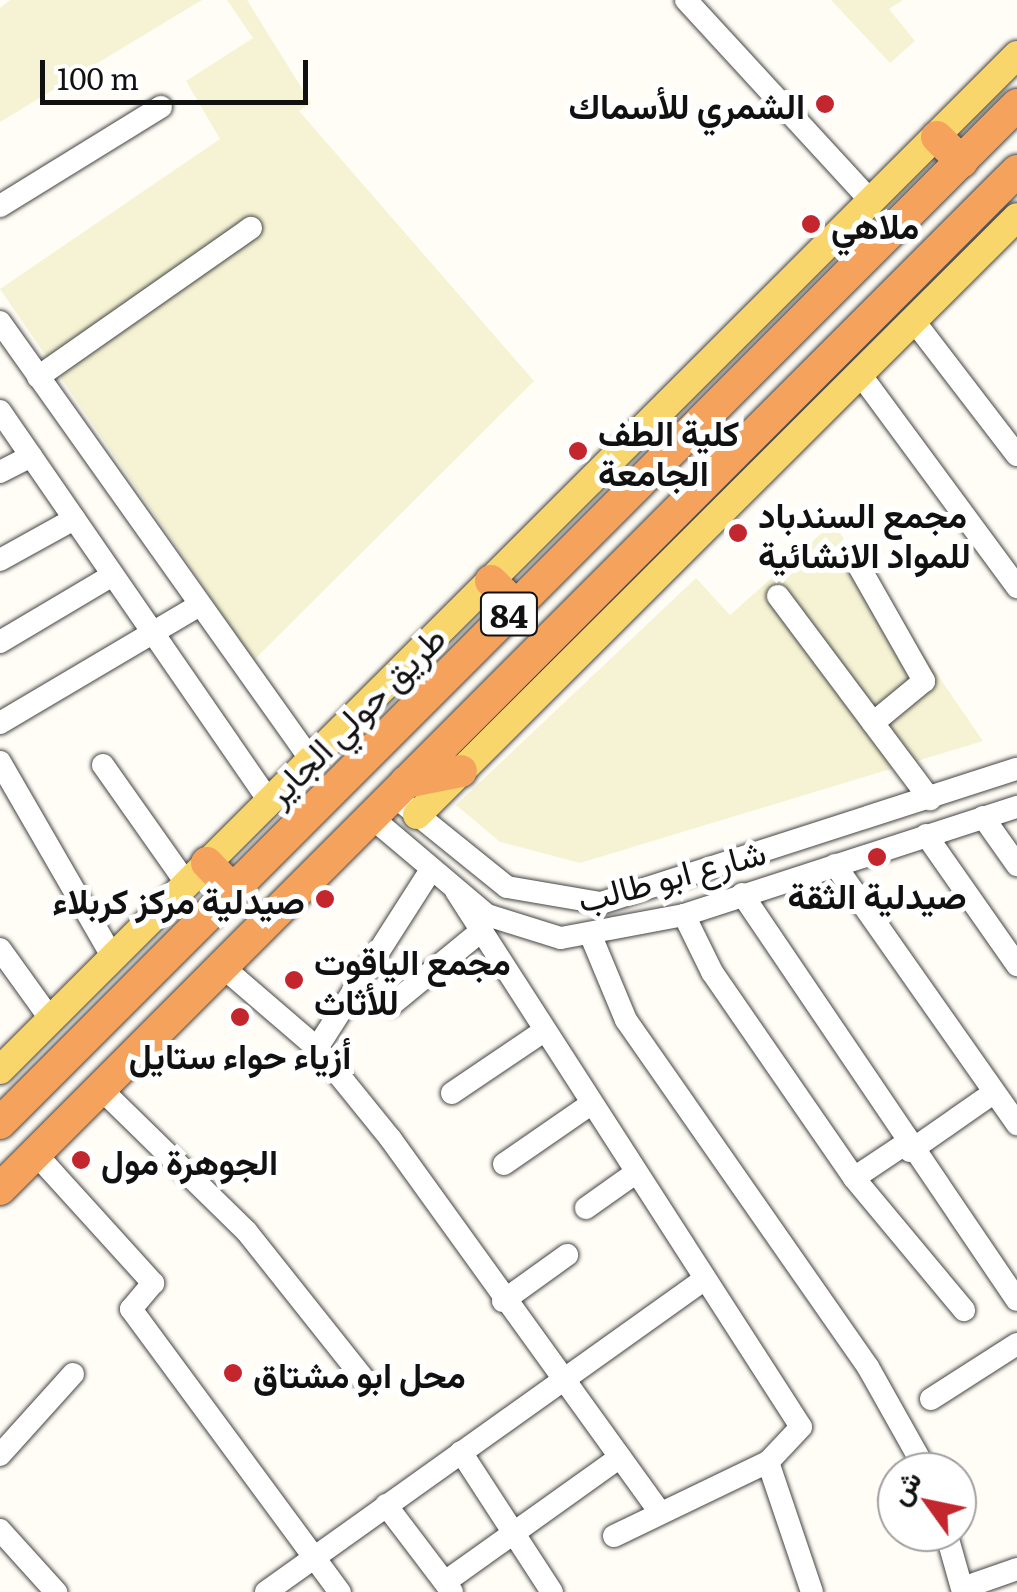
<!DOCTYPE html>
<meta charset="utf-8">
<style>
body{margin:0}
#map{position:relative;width:1017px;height:1592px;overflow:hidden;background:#fffdf5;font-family:Literata,Vazirmatn,serif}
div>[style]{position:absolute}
.farmland>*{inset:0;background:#f6f3d4}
.roads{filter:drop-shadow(0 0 2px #444) drop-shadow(0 0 2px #444)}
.minor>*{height:22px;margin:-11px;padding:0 11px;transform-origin:11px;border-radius:11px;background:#fff}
.major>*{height:28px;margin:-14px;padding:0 14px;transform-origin:14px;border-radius:14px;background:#f9d66b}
.highway>*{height:32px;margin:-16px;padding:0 16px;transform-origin:16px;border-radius:16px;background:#f5a25d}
.dots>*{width:28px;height:28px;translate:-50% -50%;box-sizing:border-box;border:5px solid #fff;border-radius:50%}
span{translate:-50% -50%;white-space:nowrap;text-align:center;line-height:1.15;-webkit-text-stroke:10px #fff;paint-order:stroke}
.shield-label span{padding:2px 8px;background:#fff;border:2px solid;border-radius:8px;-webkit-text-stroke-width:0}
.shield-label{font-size:32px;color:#111;font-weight:700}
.poi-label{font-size:35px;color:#111;font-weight:700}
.right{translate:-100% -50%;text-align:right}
.left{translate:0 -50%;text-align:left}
.street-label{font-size:35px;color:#111}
.north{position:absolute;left:877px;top:1452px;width:100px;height:100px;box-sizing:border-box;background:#fff;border:2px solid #a0a0a0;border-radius:50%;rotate:303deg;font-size:28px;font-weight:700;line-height:40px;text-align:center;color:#111}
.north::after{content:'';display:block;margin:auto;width:35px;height:45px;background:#c4262e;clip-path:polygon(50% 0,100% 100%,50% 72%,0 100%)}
.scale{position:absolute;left:40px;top:60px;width:268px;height:45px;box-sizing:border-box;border:5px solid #111;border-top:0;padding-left:12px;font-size:30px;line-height:35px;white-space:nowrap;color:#111;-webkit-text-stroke:8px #fff;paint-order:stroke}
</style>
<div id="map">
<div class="farmland">
<i style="clip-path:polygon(10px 0,202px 0,0 122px,0 8px)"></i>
<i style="clip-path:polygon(227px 0,247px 0,311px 103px,299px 111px,534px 381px,254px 660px,0 289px,220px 139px,186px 81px,253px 38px)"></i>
<i style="clip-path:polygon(831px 0,903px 0,889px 9px,915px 41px,890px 63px)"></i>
<i style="clip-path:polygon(833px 523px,983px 741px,580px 863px,500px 842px,456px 805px,696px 578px,730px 615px)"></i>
</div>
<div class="roads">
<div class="minor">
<i style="left:686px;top:0;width:275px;rotate:47.4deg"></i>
<i style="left:0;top:206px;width:189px;rotate:-31.6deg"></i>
<i style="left:914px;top:321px;width:169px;rotate:52.5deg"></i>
<i style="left:0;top:322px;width:537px;rotate:54.62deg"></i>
<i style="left:860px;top:374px;width:265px;rotate:53.6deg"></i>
<i style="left:38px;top:377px;width:260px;rotate:-35deg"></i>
<i style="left:0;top:411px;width:474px;rotate:55.4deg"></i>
<i style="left:0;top:472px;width:35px;rotate:-27deg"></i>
<i style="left:0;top:560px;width:85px;rotate:-29deg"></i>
<i style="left:857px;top:563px;width:136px;rotate:60.4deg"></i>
<i style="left:924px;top:681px;width:66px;rotate:140.5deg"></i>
<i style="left:778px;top:596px;width:254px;rotate:53.2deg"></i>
<i style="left:0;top:642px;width:131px;rotate:-30.7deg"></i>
<i style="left:0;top:723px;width:230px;rotate:-30.6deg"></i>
<i style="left:0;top:762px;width:226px;rotate:60deg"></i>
<i style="left:103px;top:765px;width:146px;rotate:54.8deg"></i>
<i style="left:404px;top:804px;width:132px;rotate:38.9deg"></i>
<i style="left:507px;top:887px;width:95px;rotate:9.7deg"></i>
<i style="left:601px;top:903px;width:437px;rotate:-17.9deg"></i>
<i style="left:371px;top:817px;width:152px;rotate:40.2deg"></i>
<i style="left:487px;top:915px;width:77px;rotate:17.3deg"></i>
<i style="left:561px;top:938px;width:125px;rotate:-10.6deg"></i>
<i style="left:684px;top:915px;width:350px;rotate:-18deg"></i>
<i style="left:983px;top:817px;width:59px;rotate:54.7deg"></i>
<i style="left:926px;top:835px;width:159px;rotate:55deg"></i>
<i style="left:835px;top:865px;width:317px;rotate:54.9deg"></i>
<i style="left:456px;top:891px;width:637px;rotate:57.23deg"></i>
<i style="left:801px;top:1427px;width:48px;rotate:133.3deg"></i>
<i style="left:768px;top:1462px;width:137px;rotate:71.3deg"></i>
<i style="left:742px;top:894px;width:490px;rotate:55.9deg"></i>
<i style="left:684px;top:915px;width:64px;rotate:63.8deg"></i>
<i style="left:712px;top:972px;width:250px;rotate:55.4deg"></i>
<i style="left:854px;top:1178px;width:172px;rotate:50.2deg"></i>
<i style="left:591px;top:936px;width:91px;rotate:67.4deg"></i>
<i style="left:626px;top:1020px;width:423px;rotate:55.1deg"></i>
<i style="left:868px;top:1367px;width:120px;rotate:60.7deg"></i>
<i style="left:0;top:949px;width:87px;rotate:54.3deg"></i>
<i style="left:224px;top:968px;width:123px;rotate:40.7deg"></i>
<i style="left:317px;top:1048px;width:116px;rotate:51deg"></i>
<i style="left:390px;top:1138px;width:458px;rotate:54.2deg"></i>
<i style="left:391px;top:1005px;width:117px;rotate:-39.4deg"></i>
<i style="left:317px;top:1048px;width:211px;rotate:-57.4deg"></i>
<i style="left:101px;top:1089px;width:204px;rotate:44.4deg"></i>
<i style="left:247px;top:1232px;width:193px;rotate:51.5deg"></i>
<i style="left:452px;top:1093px;width:111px;rotate:-34deg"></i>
<i style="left:910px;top:1151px;width:101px;rotate:-34.9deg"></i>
<i style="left:35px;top:1153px;width:176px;rotate:47.8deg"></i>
<i style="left:153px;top:1283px;width:34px;rotate:130deg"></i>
<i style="left:131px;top:1309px;width:352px;rotate:53.6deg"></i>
<i style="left:504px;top:1164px;width:106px;rotate:-34.6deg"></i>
<i style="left:854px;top:1178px;width:61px;rotate:-33.7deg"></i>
<i style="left:586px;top:1208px;width:59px;rotate:-35.3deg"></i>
<i style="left:503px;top:1301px;width:79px;rotate:-35.7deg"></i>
<i style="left:931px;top:1399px;width:102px;rotate:-32.6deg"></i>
<i style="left:461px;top:1452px;width:167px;rotate:57deg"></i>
<i style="left:0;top:1455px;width:109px;rotate:-48deg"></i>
<i style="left:386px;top:1505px;width:109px;rotate:52.8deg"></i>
<i style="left:0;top:1530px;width:84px;rotate:47.9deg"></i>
<i style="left:946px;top:1532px;width:62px;rotate:74.2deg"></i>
<i style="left:614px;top:1536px;width:171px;rotate:-25.7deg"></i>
<i style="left:445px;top:1582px;width:215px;rotate:-35.5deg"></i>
<i style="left:963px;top:1588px;width:57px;rotate:-19.4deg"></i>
<i style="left:266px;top:1592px;width:536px;rotate:-35.5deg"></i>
</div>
<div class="major">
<i style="left:417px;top:815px;width:847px;rotate:-44.9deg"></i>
<i style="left:0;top:1070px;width:1437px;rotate:-44.94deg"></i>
</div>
<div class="highway">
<i style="left:937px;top:137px;width:35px;rotate:45deg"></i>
<i style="left:491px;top:581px;width:35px;rotate:45deg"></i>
<i style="left:406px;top:782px;width:56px;rotate:-11.3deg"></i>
<i style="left:207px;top:863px;width:39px;rotate:46deg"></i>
<i style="left:0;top:1123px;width:1439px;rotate:-45.03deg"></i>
<i style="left:0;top:1189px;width:1439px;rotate:-45.03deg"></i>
</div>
</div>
<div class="dots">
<i style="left:825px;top:104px;background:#c4262e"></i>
<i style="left:811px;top:224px;background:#c4262e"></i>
<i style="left:578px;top:451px;background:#c4262e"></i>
<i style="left:738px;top:533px;background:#c4262e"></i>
<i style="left:877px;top:857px;background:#c4262e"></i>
<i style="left:325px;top:899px;background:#c4262e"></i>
<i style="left:294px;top:980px;background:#c4262e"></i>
<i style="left:240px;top:1017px;background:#c4262e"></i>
<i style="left:81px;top:1160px;background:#c4262e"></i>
<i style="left:233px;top:1373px;background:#c4262e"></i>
</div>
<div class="shield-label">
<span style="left:509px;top:614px">84</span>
</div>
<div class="poi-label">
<span class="right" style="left:805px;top:104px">الشمري للأسماك</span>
<span class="left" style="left:831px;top:224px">ملاهي</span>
<span class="left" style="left:598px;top:451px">كلية الطف<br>الجامعة</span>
<span class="left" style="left:758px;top:533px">مجمع السندباد<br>للمواد الانشائية</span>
<span style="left:877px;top:894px">صيدلية الثقة</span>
<span class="right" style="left:305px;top:899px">صيدلية مركز كربلاء</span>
<span class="left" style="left:314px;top:980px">مجمع الياقوت<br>للأثاث</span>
<span style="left:240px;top:1054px">أزياء حواء ستايل</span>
<span class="left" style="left:101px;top:1160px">الجوهرة مول</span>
<span class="left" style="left:253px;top:1373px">محل ابو مشتاق</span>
</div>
<div class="street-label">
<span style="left:354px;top:714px;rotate:-45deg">طريق حولي الجاير</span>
<span style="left:671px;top:874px;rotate:-15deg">شارع ابو طالب</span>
</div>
<div class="north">ش</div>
<div class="scale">100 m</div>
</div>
